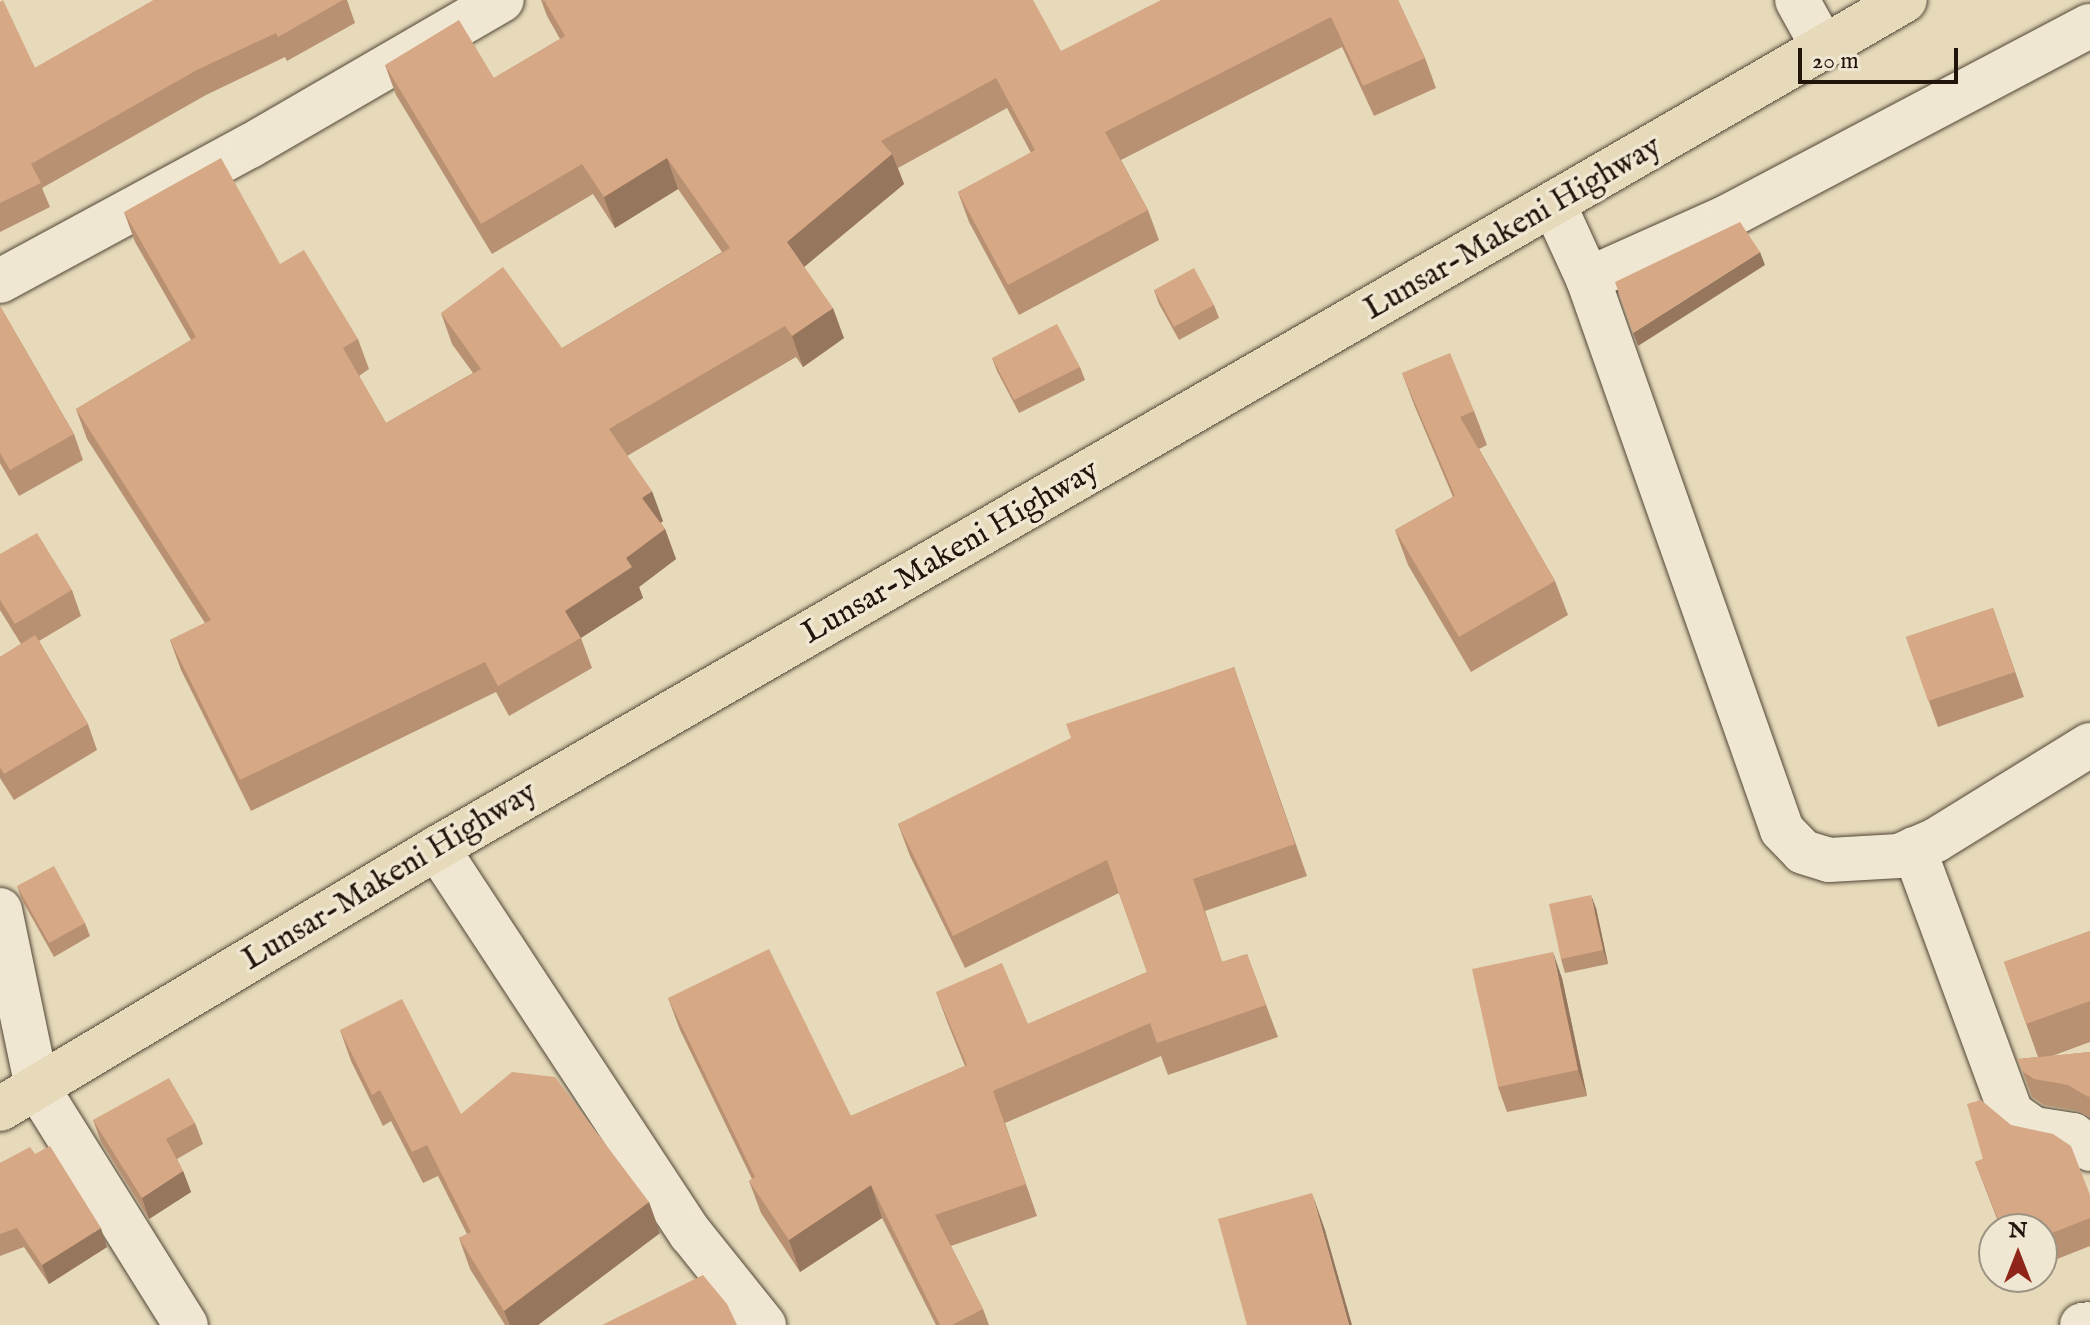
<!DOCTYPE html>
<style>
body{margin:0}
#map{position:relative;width:2090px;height:1325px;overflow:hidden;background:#e6daba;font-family:"IM FELL English",serif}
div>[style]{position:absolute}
.roads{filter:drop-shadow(0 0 2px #524637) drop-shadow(0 0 2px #524637)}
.street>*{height:44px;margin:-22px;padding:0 22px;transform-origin:22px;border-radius:22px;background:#efe7d2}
.primary>*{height:44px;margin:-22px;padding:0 22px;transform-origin:22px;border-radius:22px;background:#e6daba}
.wall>*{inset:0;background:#b89072}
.shaded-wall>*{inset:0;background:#96765d}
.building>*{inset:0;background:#d6a885}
span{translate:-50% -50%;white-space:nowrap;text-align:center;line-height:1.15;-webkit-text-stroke:7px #efe7d2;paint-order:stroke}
.street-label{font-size:32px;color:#21140b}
.north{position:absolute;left:1978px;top:1213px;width:80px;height:80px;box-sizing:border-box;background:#efe7d2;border:2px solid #9d9382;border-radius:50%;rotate:0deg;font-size:22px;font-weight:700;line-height:32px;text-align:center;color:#21140b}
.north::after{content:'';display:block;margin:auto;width:28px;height:36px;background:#8f2418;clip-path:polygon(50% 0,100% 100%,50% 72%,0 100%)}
.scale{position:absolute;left:1798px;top:48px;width:160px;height:36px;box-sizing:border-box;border:4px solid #21140b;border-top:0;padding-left:10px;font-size:24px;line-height:28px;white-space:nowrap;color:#21140b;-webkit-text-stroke:6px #efe7d2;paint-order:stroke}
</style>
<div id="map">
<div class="roads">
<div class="street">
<i style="left:1797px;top:0;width:54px;rotate:61deg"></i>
<i style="left:1555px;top:207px;width:79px;rotate:65.4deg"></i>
<i style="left:1588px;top:279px;width:584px;rotate:70.6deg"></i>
<i style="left:1782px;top:830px;width:30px;rotate:46deg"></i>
<i style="left:1803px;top:852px;width:27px;rotate:17deg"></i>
<i style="left:1829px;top:860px;width:70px;rotate:-3.3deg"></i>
<i style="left:1899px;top:856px;width:40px;rotate:-23.4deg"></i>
<i style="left:1936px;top:840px;width:181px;rotate:-31.7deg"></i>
<i style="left:1588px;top:279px;width:152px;rotate:-24deg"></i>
<i style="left:1727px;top:217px;width:410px;rotate:-27.8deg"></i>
<i style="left:0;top:281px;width:284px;rotate:-28.4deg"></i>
<i style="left:250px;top:146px;width:291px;rotate:-30.1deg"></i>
<i style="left:437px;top:848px;width:462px;rotate:56.7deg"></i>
<i style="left:691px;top:1234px;width:117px;rotate:51.3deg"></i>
<i style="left:1914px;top:849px;width:281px;rotate:69.8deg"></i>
<i style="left:2011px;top:1113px;width:28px;rotate:35deg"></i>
<i style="left:2034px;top:1129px;width:39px;rotate:9deg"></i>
<i style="left:2073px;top:1135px;width:22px;rotate:39deg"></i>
<i style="left:0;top:910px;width:181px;rotate:78.2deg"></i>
<i style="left:37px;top:1087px;width:281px;rotate:58deg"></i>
<i style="left:2082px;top:1325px;width:8px;rotate:-7deg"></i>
</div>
<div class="primary">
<i style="left:0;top:1109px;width:509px;rotate:-30.85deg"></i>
<i style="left:437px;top:848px;width:1695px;rotate:-30.01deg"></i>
</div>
</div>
<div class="wall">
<i style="clip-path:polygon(154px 0,347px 0,355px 23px,287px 61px,285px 57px,206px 95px,42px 188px,50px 207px,0 232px,0 2px,35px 68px)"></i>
<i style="clip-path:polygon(541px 0,1061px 51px,1398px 0,1425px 58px,1436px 88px,1374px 116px,1342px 47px,1121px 160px,1148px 210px,1159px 240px,1019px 315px,969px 222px,958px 192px,1031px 153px,1007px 108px,898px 168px,904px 184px,804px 267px,844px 338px,803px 367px,796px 357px,627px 456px,663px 521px,661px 523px,665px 529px,676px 559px,639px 587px,643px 598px,581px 638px,592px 668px,509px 716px,496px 692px,251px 811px,181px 670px,170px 640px,205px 623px,87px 439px,76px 409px,191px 340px,135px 242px,124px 212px,280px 264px,358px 339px,369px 369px,359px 376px,386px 423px,473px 373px,452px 344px,441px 313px,562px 348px,722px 252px,678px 189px,615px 228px,593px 194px,492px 254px,396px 95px,385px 65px,494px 78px,560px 39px,547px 16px)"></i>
<i style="clip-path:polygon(1154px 290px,1214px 305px,1219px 318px,1179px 340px,1159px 304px)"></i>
<i style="clip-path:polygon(0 306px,74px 434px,83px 460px,19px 496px,0 463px)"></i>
<i style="clip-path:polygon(992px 358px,1080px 367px,1085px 380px,1019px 413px,997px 371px)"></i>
<i style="clip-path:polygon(1402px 373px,1474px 411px,1487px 445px,1479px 449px,1555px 581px,1568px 615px,1471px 672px,1408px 565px,1395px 530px,1453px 497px,1415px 407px)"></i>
<i style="clip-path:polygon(0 554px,72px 590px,81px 616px,39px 641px,88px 724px,97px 750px,14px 800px,0 778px,0 657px,21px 644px,0 610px)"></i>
<i style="clip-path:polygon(1993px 608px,2024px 697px,1938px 727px,1906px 637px)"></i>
<i style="clip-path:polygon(1234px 667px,1307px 876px,1205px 911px,1222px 962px,1247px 954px,1278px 1037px,1168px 1075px,1161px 1056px,1005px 1123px,1037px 1216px,951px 1246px,983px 1309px,989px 1325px,936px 1325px,882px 1218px,800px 1272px,761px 1213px,749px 1181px,752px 1179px,680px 1030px,668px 998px,851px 1116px,965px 1066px,948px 1024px,936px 992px,1028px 1024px,1147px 972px,1119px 893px,965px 968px,910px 856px,898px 824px)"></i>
<i style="clip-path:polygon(17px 886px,85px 923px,90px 936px,54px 957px,22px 900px)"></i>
<i style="clip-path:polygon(1596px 908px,1608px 964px,1565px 973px,1561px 959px)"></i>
<i style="clip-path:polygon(2090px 931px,2090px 1042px,2052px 1056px,2090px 1052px,2090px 1118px,2078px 1111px,2044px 1105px,2032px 1097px,2018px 1059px,2038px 1057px,2004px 962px)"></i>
<i style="clip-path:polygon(1562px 978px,1587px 1096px,1507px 1112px,1498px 1087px)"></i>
<i style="clip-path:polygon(340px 1030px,461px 1114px,649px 1202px,660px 1233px,538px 1325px,505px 1325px,470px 1269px,459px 1238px,467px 1234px,438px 1176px,423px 1183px,391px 1121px,383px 1126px,351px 1061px)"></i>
<i style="clip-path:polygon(93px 1120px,195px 1123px,203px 1144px,177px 1159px,183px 1171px,191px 1192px,149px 1219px,101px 1142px)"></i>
<i style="clip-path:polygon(2011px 1125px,2090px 1195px,2090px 1246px,2042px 1265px,2042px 1229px,2001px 1229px,1975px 1162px,1983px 1159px)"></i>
<i style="clip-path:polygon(35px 1154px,107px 1247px,49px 1284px,24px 1247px,0 1256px,0 1163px)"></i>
</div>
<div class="shaded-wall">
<i style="clip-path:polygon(892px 154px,904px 184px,798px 272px,787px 242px)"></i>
<i style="clip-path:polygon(667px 158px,678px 189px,615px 228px,604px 197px)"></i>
<i style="clip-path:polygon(1760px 252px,1765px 265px,1638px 346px,1633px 333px)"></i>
<i style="clip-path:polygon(833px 308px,844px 338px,803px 367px,792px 336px)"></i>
<i style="clip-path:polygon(652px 491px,663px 521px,653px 528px,642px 498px)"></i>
<i style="clip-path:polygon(665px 529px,676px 559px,639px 587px,643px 598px,576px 641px,565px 611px,626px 558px)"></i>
<i style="clip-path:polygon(1591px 895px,1596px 908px,1608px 964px,1603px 950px)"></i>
<i style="clip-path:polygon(1553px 952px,1562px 978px,1587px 1096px,1578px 1070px)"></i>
<i style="clip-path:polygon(183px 1171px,191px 1192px,149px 1219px,142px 1198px)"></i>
<i style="clip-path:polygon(871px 1185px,882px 1218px,800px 1272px,789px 1240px)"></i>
<i style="clip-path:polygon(1312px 1193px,1325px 1230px,1352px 1325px,1349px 1325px)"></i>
<i style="clip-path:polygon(649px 1202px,660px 1233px,538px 1325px,510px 1325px,504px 1311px)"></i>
<i style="clip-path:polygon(101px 1228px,107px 1247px,49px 1284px,42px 1265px)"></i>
</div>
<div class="building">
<i style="clip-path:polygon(3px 0,35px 68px,154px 0,343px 0,278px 37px,276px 33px,197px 70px,31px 164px,41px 183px,0 203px,0 2px)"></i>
<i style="clip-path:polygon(544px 0,1033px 0,1061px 51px,1161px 0,1398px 0,1425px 58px,1363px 86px,1331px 17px,1105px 132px,1148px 210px,1008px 285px,958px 192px,1035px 150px,996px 78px,881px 141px,892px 154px,787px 242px,833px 308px,792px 336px,785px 326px,609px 429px,652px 491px,642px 498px,665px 529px,626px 558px,632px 567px,565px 611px,581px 638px,498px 686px,485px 662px,240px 780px,170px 640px,211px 620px,76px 409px,196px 337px,124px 212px,221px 158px,280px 264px,304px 250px,358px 339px,343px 348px,386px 423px,481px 369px,441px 313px,503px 267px,562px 348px,730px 248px,667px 158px,604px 197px,582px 164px,481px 224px,385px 65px,459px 20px,494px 78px,565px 36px)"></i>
<i style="clip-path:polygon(1740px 222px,1760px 252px,1633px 333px,1615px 282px)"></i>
<i style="clip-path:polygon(1194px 268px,1214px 305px,1174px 327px,1154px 290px)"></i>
<i style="clip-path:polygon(0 306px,74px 434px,10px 470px,0 453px)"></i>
<i style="clip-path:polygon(1057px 324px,1080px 367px,1014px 400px,992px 358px)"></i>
<i style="clip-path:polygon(1450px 353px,1474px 411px,1460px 417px,1555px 581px,1459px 637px,1395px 530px,1455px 496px,1402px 373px)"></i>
<i style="clip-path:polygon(37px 533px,72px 590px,15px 624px,0 600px,0 554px)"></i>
<i style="clip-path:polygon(1993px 608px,2015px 672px,1928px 701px,1906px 637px)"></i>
<i style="clip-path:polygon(35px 635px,88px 724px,4px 774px,0 767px,0 657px)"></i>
<i style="clip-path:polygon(1234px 667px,1295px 844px,1193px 879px,1222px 962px,1247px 954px,1266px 1005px,1157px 1043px,1150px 1023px,993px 1091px,1026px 1184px,935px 1215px,983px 1309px,952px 1325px,940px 1325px,871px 1185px,789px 1240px,749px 1181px,755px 1177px,668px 998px,769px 949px,851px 1116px,967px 1065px,936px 992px,1002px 963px,1028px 1024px,1147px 972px,1107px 860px,953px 936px,898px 824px,1071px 738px,1066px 724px)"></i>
<i style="clip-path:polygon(54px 866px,85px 923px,49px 943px,17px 886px)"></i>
<i style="clip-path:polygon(1591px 895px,1603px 950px,1561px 959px,1549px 904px)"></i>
<i style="clip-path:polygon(2090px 931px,2090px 1001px,2026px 1024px,2004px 962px)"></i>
<i style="clip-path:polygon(1553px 952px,1578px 1070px,1498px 1087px,1472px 969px)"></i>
<i style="clip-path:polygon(402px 999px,461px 1114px,512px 1072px,555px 1077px,649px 1202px,504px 1311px,459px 1238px,471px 1232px,427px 1145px,412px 1152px,380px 1090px,372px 1095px,340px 1030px)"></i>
<i style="clip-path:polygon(2090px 1052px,2090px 1096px,2088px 1097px,2068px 1085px,2034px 1079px,2022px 1071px,2018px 1059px)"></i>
<i style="clip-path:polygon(169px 1078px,195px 1123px,166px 1139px,183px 1171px,142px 1198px,93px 1120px)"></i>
<i style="clip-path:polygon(1981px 1100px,2011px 1125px,2053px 1134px,2071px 1146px,2090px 1195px,2090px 1218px,2042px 1237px,2042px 1229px,2002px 1229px,1975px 1162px,1983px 1159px,1967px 1104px)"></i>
<i style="clip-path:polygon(50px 1146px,101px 1228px,42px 1265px,17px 1228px,0 1234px,0 1163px,30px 1147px,35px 1154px)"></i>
<i style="clip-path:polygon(1312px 1193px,1349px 1325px,1247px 1325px,1218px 1219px)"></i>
<i style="clip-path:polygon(703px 1275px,727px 1304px,737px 1325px,602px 1325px)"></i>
</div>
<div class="street-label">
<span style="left:1513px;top:229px;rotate:-30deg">Lunsar-Makeni Highway</span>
<span style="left:951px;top:553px;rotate:-30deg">Lunsar-Makeni Highway</span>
<span style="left:390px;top:877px;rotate:-31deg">Lunsar-Makeni Highway</span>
</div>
<div class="north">N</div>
<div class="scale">20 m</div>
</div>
